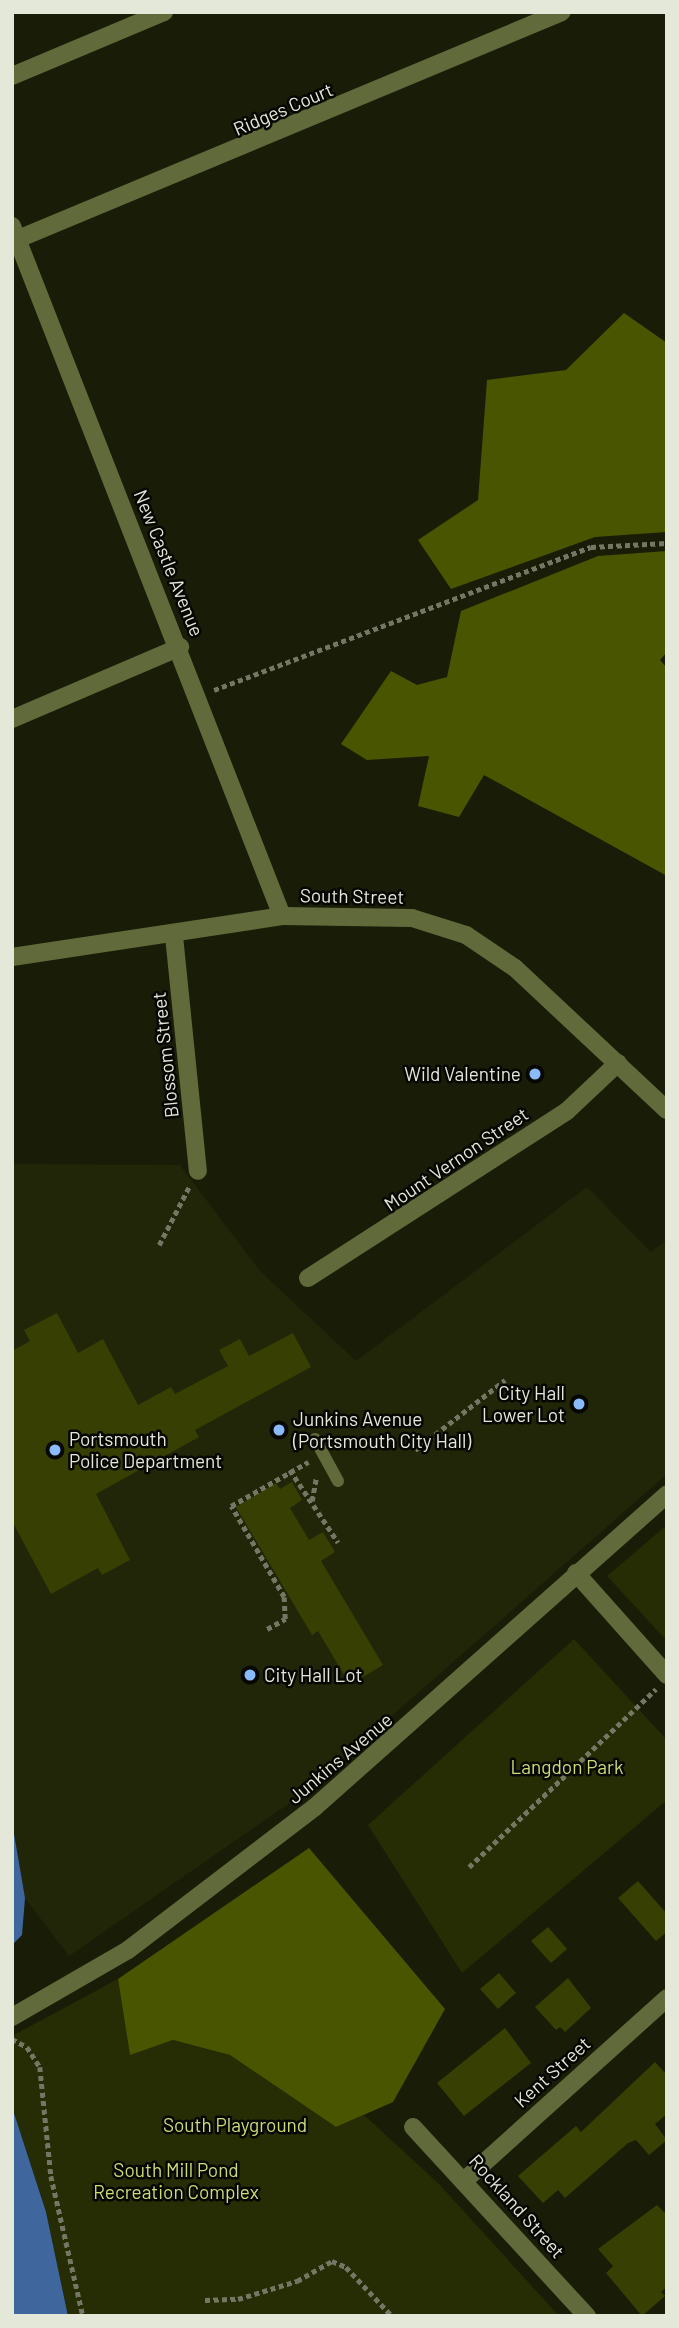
<!DOCTYPE html>
<style>
body{margin:0}
#map{position:relative;width:679px;height:2328px;overflow:hidden;background:#191d07;font-family:Barlow,sans-serif}
div>[style]{position:absolute}
.built>*{inset:0;background:#212608}
.green>*{inset:0;background:#262c03}
.forest>*{inset:0;background:#4a5500}
.water>*{inset:0;background:#3f679e}
.building>*{inset:0;background:#373f03}
.path>*{height:4.5px;margin-top:-2.25px;transform-origin:0;background:repeating-linear-gradient(90deg,#737764 0 5px,transparent 0 8.5px)}
.service>*{height:12px;margin:-6px;padding:0 6px;transform-origin:6px;border-radius:6px;background:#616a3a}
.minor>*{height:18px;margin:-9px;padding:0 9px;transform-origin:9px;border-radius:9px;background:#616a3a}
.tertiary>*{height:18px;margin:-9px;padding:0 9px;transform-origin:9px;border-radius:9px;background:#616a3a}
.dots>*{width:19px;height:19px;translate:-50% -50%;box-sizing:border-box;border:4px solid #060702;border-radius:50%}
span{translate:-50% -50%;white-space:nowrap;text-align:center;line-height:1.15;-webkit-text-stroke:5px #060702;paint-order:stroke}
.street-label{font-size:19px;color:#e4e8d9}
.poi-label{font-size:19px;color:#e4e8d9}
.right{translate:-100% -50%;text-align:right}
.left{translate:0 -50%;text-align:left}
.park-label{font-size:19px;color:#cadd77}
.frame{position:absolute;inset:0;border:14px solid #e4e8d9;pointer-events:none}
</style>
<div id="map">
<div class="built">
<i style="clip-path:polygon(12px 1164px,180px 1165px,260px 1271px,356px 1361px,587px 1187px,651px 1252px,667px 1240px,667px 1474px,304px 1793px,69px 1956px,25px 1898px,12px 1822px)"></i>
</div>
<div class="green">
<i style="clip-path:polygon(667px 1525px,667px 1641px,607px 1576px)"></i>
<i style="clip-path:polygon(574px 1639px,667px 1740px,667px 1800px,462px 1973px,368px 1825px)"></i>
<i style="clip-path:polygon(118px 1979px,130px 2054px,173px 2040px,230px 2055px,336px 2127px,364px 2115px,439px 2184px,559px 2316px,68px 2316px,46px 2212px,12px 2107px,12px 2036px)"></i>
</div>
<div class="forest">
<i style="clip-path:polygon(624px 313px,667px 343px,667px 532px,595px 537px,451px 589px,418px 540px,478px 500px,487px 380px,566px 370px)"></i>
<i style="clip-path:polygon(667px 551px,667px 652px,660px 660px,667px 668px,667px 876px,484px 775px,459px 817px,418px 806px,429px 756px,367px 760px,341px 744px,391px 671px,417px 685px,447px 677px,461px 611px,598px 556px)"></i>
<i style="clip-path:polygon(309px 1848px,445px 2009px,393px 2102px,336px 2127px,230px 2055px,173px 2040px,130px 2055px,118px 1979px)"></i>
</div>
<div class="water">
<i style="clip-path:polygon(12px 1822px,25px 1898px,22px 1935px,12px 1945px)"></i>
<i style="clip-path:polygon(12px 2107px,46px 2212px,68px 2316px,12px 2316px)"></i>
</div>
<div class="building">
<i style="clip-path:polygon(57px 1313px,78px 1353px,103px 1339px,138px 1405px,171px 1387px,175px 1394px,228px 1366px,219px 1350px,240px 1339px,249px 1356px,293px 1333px,311px 1367px,195px 1430px,199px 1437px,96px 1494px,130px 1560px,102px 1575px,98px 1568px,51px 1594px,12px 1521px,12px 1351px,30px 1341px,24px 1330px)"></i>
<i style="clip-path:polygon(292px 1482px,302px 1500px,290px 1508px,309px 1540px,323px 1532px,335px 1552px,321px 1561px,383px 1665px,350px 1685px,318px 1631px,312px 1635px,236px 1507px,276px 1483px,280px 1489px)"></i>
<i style="clip-path:polygon(638px 1881px,667px 1914px,667px 1932px,656px 1941px,618px 1898px)"></i>
<i style="clip-path:polygon(548px 1927px,567px 1949px,551px 1963px,531px 1941px)"></i>
<i style="clip-path:polygon(499px 1973px,516px 1993px,498px 2009px,480px 1989px)"></i>
<i style="clip-path:polygon(568px 1978px,591px 2008px,565px 2032px,560px 2027px,556px 2030px,535px 2007px)"></i>
<i style="clip-path:polygon(505px 2028px,531px 2063px,464px 2116px,437px 2083px)"></i>
<i style="clip-path:polygon(655px 2062px,667px 2075px,667px 2114px,655px 2124px,667px 2140px,649px 2155px,636px 2140px,628px 2143px,565px 2198px,558px 2190px,543px 2203px,518px 2176px,576px 2126px,581px 2132px)"></i>
<i style="clip-path:polygon(657px 2205px,667px 2215px,667px 2287px,661px 2292px,665px 2296px,642px 2316px,606px 2273px,613px 2266px,598px 2249px)"></i>
</div>
<div class="path">
<i style="left:214px;top:690px;width:403px;rotate:-20.8deg"></i>
<i style="left:591px;top:547px;width:76px;rotate:-3deg"></i>
<i style="left:159px;top:1245px;width:65px;rotate:-62.7deg"></i>
<i style="left:415px;top:1450px;width:114px;rotate:-37.9deg"></i>
<i style="left:290px;top:1470px;width:87px;rotate:56.3deg"></i>
<i style="left:312px;top:1501px;width:23px;rotate:-80deg"></i>
<i style="left:267px;top:1629px;width:21px;rotate:-29deg"></i>
<i style="left:285px;top:1619px;width:22px;rotate:-93deg"></i>
<i style="left:284px;top:1597px;width:105px;rotate:-120.2deg"></i>
<i style="left:231px;top:1506px;width:89px;rotate:-29.7deg"></i>
<i style="left:469px;top:1867px;width:258px;rotate:-43.6deg"></i>
<i style="left:12px;top:2039px;width:17px;rotate:28deg"></i>
<i style="left:27px;top:2047px;width:24px;rotate:57deg"></i>
<i style="left:40px;top:2067px;width:110px;rotate:84.2deg"></i>
<i style="left:51px;top:2176px;width:144px;rotate:77.1deg"></i>
<i style="left:205px;top:2300px;width:33px;rotate:-2deg"></i>
<i style="left:238px;top:2299px;width:62px;rotate:-17deg"></i>
<i style="left:297px;top:2281px;width:40px;rotate:-29.7deg"></i>
<i style="left:332px;top:2261px;width:15px;rotate:23deg"></i>
<i style="left:346px;top:2267px;width:67px;rotate:46.8deg"></i>
</div>
<div class="service">
<i style="left:315px;top:1439px;width:48px;rotate:61.3deg"></i>
</div>
<div class="minor">
<i style="left:12px;top:76px;width:165px;rotate:-22.8deg"></i>
<i style="left:12px;top:226px;width:741px;rotate:68.63deg"></i>
<i style="left:18px;top:239px;width:589px;rotate:-22.65deg"></i>
<i style="left:12px;top:719px;width:183px;rotate:-23.2deg"></i>
<i style="left:174px;top:936px;width:236px;rotate:84.2deg"></i>
<i style="left:308px;top:1278px;width:308px;rotate:-32.8deg"></i>
<i style="left:567px;top:1111px;width:70px;rotate:-43.3deg"></i>
<i style="left:576px;top:1573px;width:137px;rotate:48.3deg"></i>
<i style="left:12px;top:2017px;width:134px;rotate:-30deg"></i>
<i style="left:128px;top:1950px;width:235px;rotate:-37.4deg"></i>
<i style="left:315px;top:1807px;width:471px;rotate:-41.6deg"></i>
<i style="left:413px;top:2127px;width:257px;rotate:47.4deg"></i>
<i style="left:466px;top:2179px;width:270px;rotate:-42deg"></i>
</div>
<div class="tertiary">
<i style="left:12px;top:957px;width:273px;rotate:-8.6deg"></i>
<i style="left:282px;top:916px;width:130px;rotate:0.9deg"></i>
<i style="left:412px;top:918px;width:57px;rotate:17.5deg"></i>
<i style="left:466px;top:935px;width:59px;rotate:34deg"></i>
<i style="left:515px;top:968px;width:208px;rotate:43.1deg"></i>
</div>
<div class="dots">
<i style="left:535px;top:1074px;background:#89bafc"></i>
<i style="left:579px;top:1404px;background:#89bafc"></i>
<i style="left:279px;top:1430px;background:#89bafc"></i>
<i style="left:55px;top:1450px;background:#89bafc"></i>
<i style="left:250px;top:1675px;background:#89bafc"></i>
</div>
<div class="street-label">
<span style="left:283px;top:109px;rotate:-23deg">Ridges Court</span>
<span style="left:169px;top:563px;rotate:68deg">New Castle Avenue</span>
<span style="left:352px;top:896px;rotate:1deg">South Street</span>
<span style="left:165px;top:1055px;rotate:-96deg">Blossom Street</span>
<span style="left:456px;top:1159px;rotate:-34deg">Mount Vernon Street</span>
<span style="left:340px;top:1758px;rotate:-40deg">Junkins Avenue</span>
<span style="left:552px;top:2072px;rotate:-42deg">Kent Street</span>
<span style="left:517px;top:2206px;rotate:48deg">Rockland Street</span>
</div>
<div class="poi-label">
<span class="right" style="left:521px;top:1074px">Wild Valentine</span>
<span class="right" style="left:565px;top:1404px">City Hall<br>Lower Lot</span>
<span class="left" style="left:293px;top:1430px">Junkins Avenue<br>(Portsmouth City Hall)</span>
<span class="left" style="left:69px;top:1450px">Portsmouth<br>Police Department</span>
<span class="left" style="left:264px;top:1675px">City Hall Lot</span>
</div>
<div class="park-label">
<span style="left:567px;top:1767px">Langdon Park</span>
<span style="left:235px;top:2125px">South Playground</span>
<span style="left:176px;top:2181px">South Mill Pond<br>Recreation Complex</span>
</div>
<div class="frame"></div>
</div>
